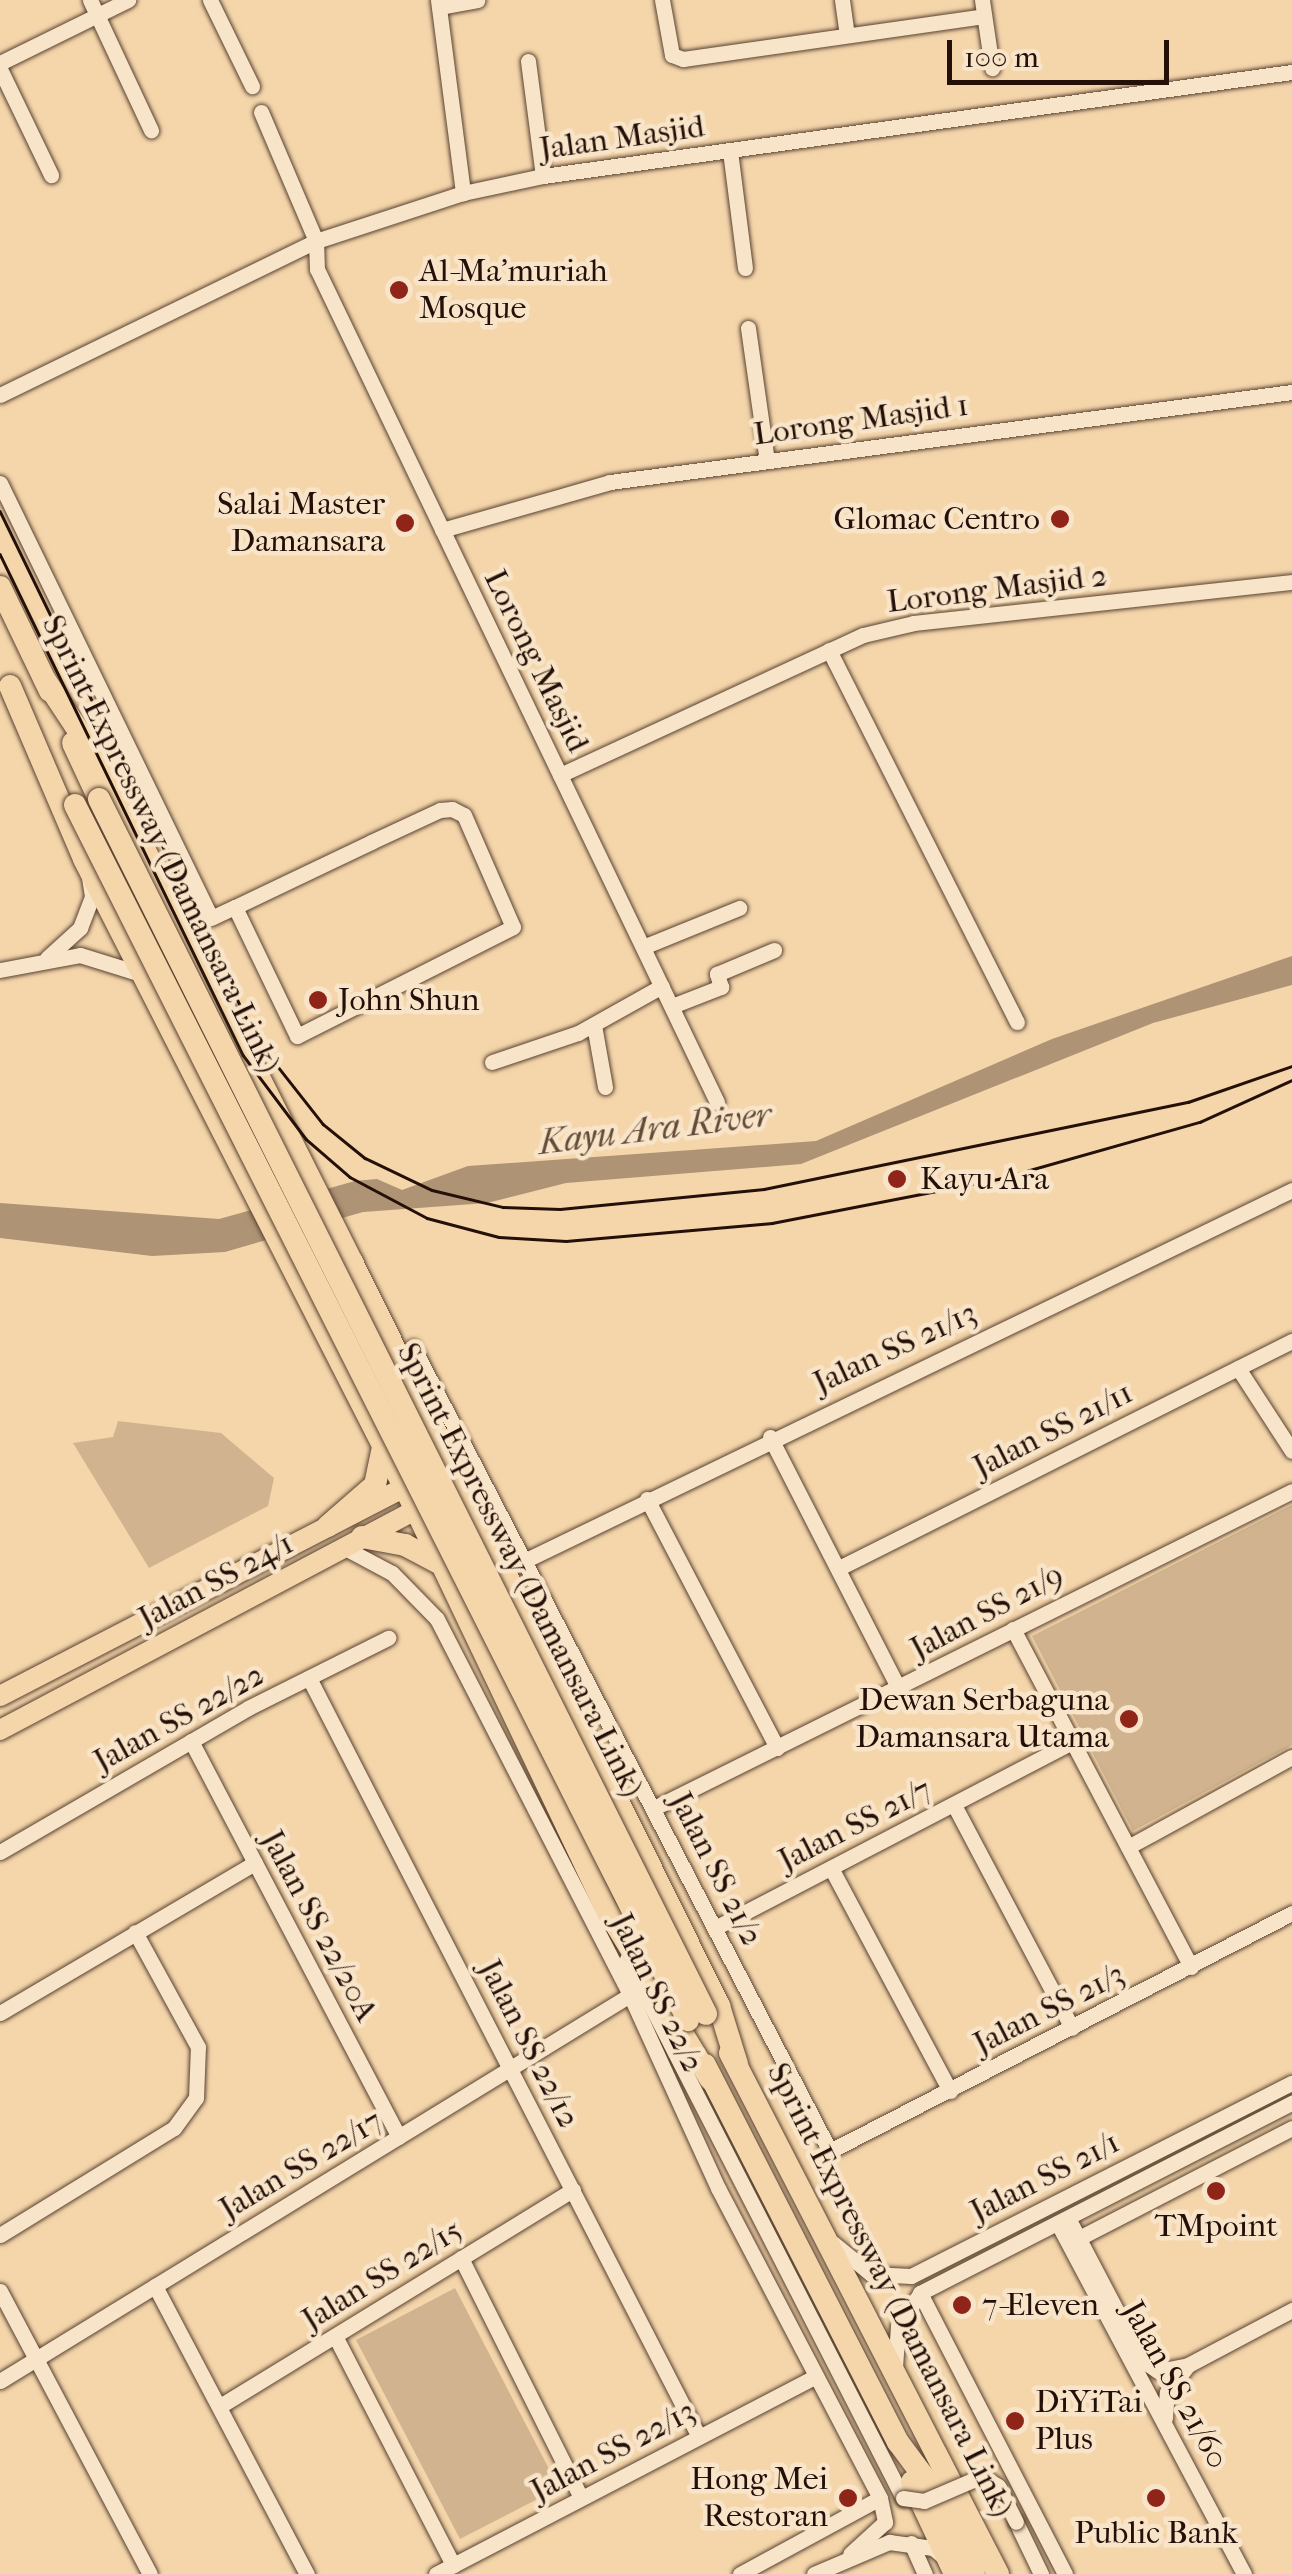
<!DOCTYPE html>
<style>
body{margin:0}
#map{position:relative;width:1292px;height:2574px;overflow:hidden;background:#f5d6ab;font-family:"IM FELL French Canon",serif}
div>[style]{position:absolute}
.green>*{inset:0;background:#d1b48f}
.water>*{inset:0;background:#ae9374}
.roads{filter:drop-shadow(0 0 2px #584231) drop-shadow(0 0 2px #584231)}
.minor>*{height:15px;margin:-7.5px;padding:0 7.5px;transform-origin:7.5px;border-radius:7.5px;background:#f8e4c8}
.major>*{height:20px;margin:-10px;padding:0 10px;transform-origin:10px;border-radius:10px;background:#f5d6ab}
.highway>*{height:22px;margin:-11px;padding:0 11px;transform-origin:11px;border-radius:11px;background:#f5d6ab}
.tram>*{height:2.5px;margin:-1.25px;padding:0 1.25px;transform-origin:1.25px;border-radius:1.25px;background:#241008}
.bridges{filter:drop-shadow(0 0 2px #584231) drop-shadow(0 0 2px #584231)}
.minor-bridge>*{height:15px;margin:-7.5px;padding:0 7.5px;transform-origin:7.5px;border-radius:7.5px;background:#f8e4c8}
.highway-bridge>*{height:22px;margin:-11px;padding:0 11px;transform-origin:11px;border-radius:11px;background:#f5d6ab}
.dots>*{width:28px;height:28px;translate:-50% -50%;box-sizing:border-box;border:5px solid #f8e4c8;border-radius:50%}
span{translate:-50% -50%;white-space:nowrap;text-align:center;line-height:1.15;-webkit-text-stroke:9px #f8e4c8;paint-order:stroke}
.street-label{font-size:32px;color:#241008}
.poi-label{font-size:32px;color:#241008}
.left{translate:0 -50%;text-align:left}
.right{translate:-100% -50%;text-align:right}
.water-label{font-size:35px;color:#624b39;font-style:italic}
.scale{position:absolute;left:947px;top:40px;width:222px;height:45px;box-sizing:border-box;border:5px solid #241008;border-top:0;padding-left:12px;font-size:30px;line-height:35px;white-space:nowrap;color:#241008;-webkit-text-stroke:8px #f8e4c8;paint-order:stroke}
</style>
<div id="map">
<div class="green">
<i style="clip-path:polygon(118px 1421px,221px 1433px,274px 1478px,268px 1506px,149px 1568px,73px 1443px,113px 1437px)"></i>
<i style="clip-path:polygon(1292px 1505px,1292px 1745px,1133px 1831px,1032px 1636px)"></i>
<i style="clip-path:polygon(455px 2288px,559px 2488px,460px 2539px,356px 2340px)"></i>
</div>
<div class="water">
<i style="clip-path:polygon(1292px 956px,1292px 985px,1153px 1023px,801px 1164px,566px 1183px,487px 1203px,363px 1212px,225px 1252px,152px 1256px,0 1238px,0 1203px,219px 1219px,355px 1181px,377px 1179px,402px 1190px,468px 1166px,816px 1141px,1052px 1039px)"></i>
</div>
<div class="roads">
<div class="minor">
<i style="left:90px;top:0;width:144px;rotate:64.9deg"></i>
<i style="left:210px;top:0;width:96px;rotate:64deg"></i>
<i style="left:438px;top:0;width:195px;rotate:82.6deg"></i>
<i style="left:662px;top:0;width:56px;rotate:79.7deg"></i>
<i style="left:672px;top:55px;width:12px;rotate:20deg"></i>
<i style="left:683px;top:59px;width:304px;rotate:-8.1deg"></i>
<i style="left:842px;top:0;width:34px;rotate:82deg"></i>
<i style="left:982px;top:0;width:69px;rotate:81.6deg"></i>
<i style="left:439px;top:7px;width:39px;rotate:-10deg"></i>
<i style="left:528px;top:61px;width:116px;rotate:82.6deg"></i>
<i style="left:0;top:63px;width:143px;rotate:-26.2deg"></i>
<i style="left:0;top:69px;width:118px;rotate:64.3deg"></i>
<i style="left:261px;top:112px;width:140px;rotate:66.9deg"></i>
<i style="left:316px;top:241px;width:28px;rotate:88deg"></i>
<i style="left:317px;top:269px;width:924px;rotate:64.35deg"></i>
<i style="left:730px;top:151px;width:118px;rotate:82.7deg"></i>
<i style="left:748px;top:328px;width:134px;rotate:81.9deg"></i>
<i style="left:0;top:395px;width:352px;rotate:-26deg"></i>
<i style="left:316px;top:241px;width:155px;rotate:-18.1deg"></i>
<i style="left:463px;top:193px;width:82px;rotate:-12deg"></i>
<i style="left:543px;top:176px;width:756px;rotate:-7.91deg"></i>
<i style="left:0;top:483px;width:483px;rotate:64.1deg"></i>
<i style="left:211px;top:918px;width:26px;rotate:-25deg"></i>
<i style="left:235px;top:907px;width:151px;rotate:-25.5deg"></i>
<i style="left:371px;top:842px;width:76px;rotate:-24.9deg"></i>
<i style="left:440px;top:810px;width:12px;rotate:-5deg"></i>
<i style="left:452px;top:809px;width:13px;rotate:27deg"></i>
<i style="left:464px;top:815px;width:122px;rotate:66.4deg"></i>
<i style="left:513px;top:927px;width:242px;rotate:153.2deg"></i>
<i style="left:297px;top:1036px;width:143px;rotate:-115.7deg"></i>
<i style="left:442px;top:530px;width:175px;rotate:-15.9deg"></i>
<i style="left:610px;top:482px;width:688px;rotate:-7.52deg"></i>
<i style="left:829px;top:650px;width:417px;rotate:63.2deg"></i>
<i style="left:560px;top:775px;width:334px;rotate:-24.8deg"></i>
<i style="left:863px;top:635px;width:52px;rotate:-13.2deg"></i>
<i style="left:914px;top:623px;width:380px;rotate:-6.2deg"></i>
<i style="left:643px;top:947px;width:104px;rotate:-22.1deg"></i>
<i style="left:47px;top:958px;width:45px;rotate:-42.3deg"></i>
<i style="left:80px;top:928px;width:34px;rotate:-69deg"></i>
<i style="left:92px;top:896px;width:18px;rotate:-99deg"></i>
<i style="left:0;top:970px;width:81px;rotate:-10.6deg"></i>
<i style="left:80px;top:955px;width:64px;rotate:17.3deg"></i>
<i style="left:672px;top:1006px;width:53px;rotate:-21.2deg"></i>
<i style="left:721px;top:987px;width:14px;rotate:-107deg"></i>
<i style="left:717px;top:974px;width:62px;rotate:-22.8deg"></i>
<i style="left:594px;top:1025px;width:63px;rotate:79.9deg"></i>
<i style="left:492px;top:1062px;width:91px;rotate:-18.6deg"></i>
<i style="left:578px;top:1033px;width:96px;rotate:-29.2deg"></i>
<i style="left:413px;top:1347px;width:906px;rotate:62.59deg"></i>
<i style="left:830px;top:2151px;width:520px;rotate:-27.26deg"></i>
<i style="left:1238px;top:1368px;width:99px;rotate:57deg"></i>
<i style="left:770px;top:1437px;width:283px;rotate:62.9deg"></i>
<i style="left:647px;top:1499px;width:281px;rotate:62.4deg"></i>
<i style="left:343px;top:1547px;width:55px;rotate:28deg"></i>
<i style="left:392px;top:1573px;width:64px;rotate:45.6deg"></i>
<i style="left:437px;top:1619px;width:423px;rotate:62.8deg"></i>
<i style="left:630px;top:1995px;width:212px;rotate:65.5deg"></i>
<i style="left:718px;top:2188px;width:350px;rotate:62.4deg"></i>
<i style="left:880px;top:2498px;width:25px;rotate:78deg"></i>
<i style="left:885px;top:2522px;width:47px;rotate:137.6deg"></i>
<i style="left:524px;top:1561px;width:853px;rotate:-25.78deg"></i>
<i style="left:839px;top:1568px;width:507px;rotate:-26.62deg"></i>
<i style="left:1013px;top:1629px;width:382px;rotate:62.2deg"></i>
<i style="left:309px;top:1678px;width:853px;rotate:62.8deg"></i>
<i style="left:191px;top:1741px;width:447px;rotate:62.3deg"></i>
<i style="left:954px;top:1805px;width:252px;rotate:62.1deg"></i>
<i style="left:654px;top:1808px;width:712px;rotate:-26.42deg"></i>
<i style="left:1128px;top:1847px;width:187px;rotate:-28.8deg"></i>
<i style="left:0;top:1852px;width:287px;rotate:-30.1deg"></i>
<i style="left:248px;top:1708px;width:157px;rotate:-26.6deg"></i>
<i style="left:831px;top:1868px;width:253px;rotate:61.9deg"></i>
<i style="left:715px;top:1928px;width:403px;rotate:-27.5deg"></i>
<i style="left:627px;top:1959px;width:606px;rotate:62.88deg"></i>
<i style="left:0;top:2013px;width:296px;rotate:-30.5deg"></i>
<i style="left:1068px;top:2218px;width:161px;rotate:62.3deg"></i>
<i style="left:1143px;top:2361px;width:18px;rotate:34deg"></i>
<i style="left:1158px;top:2371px;width:31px;rotate:-11deg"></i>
<i style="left:1188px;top:2365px;width:118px;rotate:-27.9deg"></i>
<i style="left:1058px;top:2224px;width:396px;rotate:62deg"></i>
<i style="left:0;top:2235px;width:204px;rotate:-31.6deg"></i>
<i style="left:174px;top:2128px;width:37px;rotate:-54deg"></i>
<i style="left:196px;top:2098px;width:51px;rotate:-87.8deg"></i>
<i style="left:198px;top:2047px;width:131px;rotate:-118.7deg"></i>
<i style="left:1079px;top:2238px;width:240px;rotate:-27.3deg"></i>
<i style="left:833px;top:2243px;width:49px;rotate:39.2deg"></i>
<i style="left:871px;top:2274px;width:40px;rotate:2.9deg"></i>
<i style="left:911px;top:2276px;width:427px;rotate:-26.9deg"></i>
<i style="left:461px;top:2258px;width:268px;rotate:63.4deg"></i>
<i style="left:155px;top:2286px;width:326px;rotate:62.2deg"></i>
<i style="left:0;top:2291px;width:320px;rotate:62.1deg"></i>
<i style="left:920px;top:2293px;width:316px;rotate:62.7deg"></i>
<i style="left:335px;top:2336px;width:258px;rotate:62.7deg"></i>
<i style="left:895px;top:2367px;width:41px;rotate:-85.8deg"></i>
<i style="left:898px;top:2326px;width:40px;rotate:-56deg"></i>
<i style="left:920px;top:2293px;width:418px;rotate:-27.1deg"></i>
<i style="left:0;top:2381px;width:739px;rotate:-31.5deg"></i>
<i style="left:220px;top:2406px;width:414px;rotate:-31.5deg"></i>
<i style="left:1165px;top:2418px;width:26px;rotate:-86deg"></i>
<i style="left:1167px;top:2392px;width:31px;rotate:-52deg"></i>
<i style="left:1016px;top:2522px;width:58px;rotate:64.3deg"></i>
<i style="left:911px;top:2543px;width:34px;rotate:66deg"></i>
<i style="left:436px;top:2574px;width:428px;rotate:-27.5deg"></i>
<i style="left:740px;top:2574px;width:159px;rotate:-28.5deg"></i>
<i style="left:814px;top:2574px;width:82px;rotate:-23.1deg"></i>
<i style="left:889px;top:2542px;width:44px;rotate:7.8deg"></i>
<i style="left:933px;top:2548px;width:16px;rotate:40deg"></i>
</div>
<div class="major">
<i style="left:0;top:1696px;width:468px;rotate:-27.3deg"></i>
<i style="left:0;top:1730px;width:484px;rotate:-27.9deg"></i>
</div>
<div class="highway">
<i style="left:0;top:587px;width:115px;rotate:64.3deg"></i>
<i style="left:45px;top:680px;width:109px;rotate:56.6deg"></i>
<i style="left:105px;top:771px;width:550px;rotate:63.3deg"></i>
<i style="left:352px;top:1262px;width:830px;rotate:63.74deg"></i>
<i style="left:719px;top:2006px;width:61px;rotate:72.8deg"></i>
<i style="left:10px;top:686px;width:188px;rotate:66.8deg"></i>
<i style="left:84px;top:859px;width:731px;rotate:62.98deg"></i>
<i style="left:416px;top:1510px;width:443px;rotate:64.5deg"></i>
<i style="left:607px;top:1910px;width:198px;rotate:58.6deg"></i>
<i style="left:73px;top:743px;width:62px;rotate:65.1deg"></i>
<i style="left:328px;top:1526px;width:62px;rotate:-41.1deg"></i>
<i style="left:375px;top:1485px;width:40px;rotate:-78deg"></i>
<i style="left:362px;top:1537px;width:44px;rotate:10.5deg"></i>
<i style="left:405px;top:1545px;width:38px;rotate:28deg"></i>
<i style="left:730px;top:2053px;width:586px;rotate:62.78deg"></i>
<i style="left:705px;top:2065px;width:424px;rotate:62.9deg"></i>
<i style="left:898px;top:2442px;width:49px;rotate:53.4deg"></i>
<i style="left:927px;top:2481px;width:104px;rotate:63.2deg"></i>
<i style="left:912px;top:2482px;width:102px;rotate:64.9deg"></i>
</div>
</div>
<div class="tram">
<i style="left:0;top:511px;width:588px;rotate:64.09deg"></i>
<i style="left:257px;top:1040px;width:107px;rotate:51.8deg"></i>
<i style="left:323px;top:1124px;width:54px;rotate:39deg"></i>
<i style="left:365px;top:1158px;width:74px;rotate:25.5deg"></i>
<i style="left:432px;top:1190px;width:73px;rotate:13.5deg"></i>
<i style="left:503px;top:1207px;width:57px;rotate:2deg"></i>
<i style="left:560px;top:1209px;width:205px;rotate:-5.6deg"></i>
<i style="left:764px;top:1189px;width:433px;rotate:-11.6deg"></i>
<i style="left:1188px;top:1102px;width:110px;rotate:-19.1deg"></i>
<i style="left:0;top:554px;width:557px;rotate:64.13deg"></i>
<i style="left:243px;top:1055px;width:105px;rotate:53.1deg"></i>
<i style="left:306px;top:1139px;width:58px;rotate:40.8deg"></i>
<i style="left:350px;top:1177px;width:87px;rotate:28deg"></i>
<i style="left:427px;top:1218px;width:74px;rotate:14.8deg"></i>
<i style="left:499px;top:1237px;width:67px;rotate:3.4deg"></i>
<i style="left:566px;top:1241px;width:207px;rotate:-5deg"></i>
<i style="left:772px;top:1223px;width:230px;rotate:-11deg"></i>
<i style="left:998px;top:1179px;width:210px;rotate:-15.8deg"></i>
<i style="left:1200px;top:1122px;width:101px;rotate:-24.5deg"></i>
</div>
<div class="bridges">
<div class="minor-bridge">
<i style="left:903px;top:2498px;width:21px;rotate:8deg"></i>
<i style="left:924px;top:2501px;width:63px;rotate:-23.3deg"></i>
<i style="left:982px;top:2476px;width:19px;rotate:32deg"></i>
<i style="left:998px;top:2486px;width:40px;rotate:63.4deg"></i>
</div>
<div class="highway-bridge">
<i style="left:99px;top:799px;width:1358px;rotate:63.45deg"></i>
<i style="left:75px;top:805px;width:1361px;rotate:63.23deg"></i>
</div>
</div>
<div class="dots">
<i style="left:399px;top:290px;background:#8f2418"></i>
<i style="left:1060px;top:519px;background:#8f2418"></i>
<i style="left:405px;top:523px;background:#8f2418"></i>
<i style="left:318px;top:1000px;background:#8f2418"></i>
<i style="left:897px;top:1179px;background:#8f2418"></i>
<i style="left:1129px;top:1719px;background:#8f2418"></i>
<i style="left:1216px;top:2191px;background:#8f2418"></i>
<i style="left:962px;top:2305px;background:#8f2418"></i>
<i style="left:1015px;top:2421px;background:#8f2418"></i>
<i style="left:848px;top:2498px;background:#8f2418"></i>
<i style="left:1156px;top:2498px;background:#8f2418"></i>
</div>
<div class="street-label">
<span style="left:622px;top:138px;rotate:-8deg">Jalan Masjid</span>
<span style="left:861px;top:420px;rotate:-8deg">Lorong Masjid 1</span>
<span style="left:997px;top:589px;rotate:-7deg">Lorong Masjid 2</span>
<span style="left:536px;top:661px;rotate:64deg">Lorong Masjid</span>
<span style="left:161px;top:844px;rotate:64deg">Sprint Expressway (Damansara Link)</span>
<span style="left:895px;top:1348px;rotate:-25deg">Jalan SS 21/13</span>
<span style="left:1053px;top:1430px;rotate:-27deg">Jalan SS 21/11</span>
<span style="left:520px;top:1570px;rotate:63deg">Sprint Expressway (Damansara Link)</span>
<span style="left:216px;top:1581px;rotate:-28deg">Jalan SS 24/1</span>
<span style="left:987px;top:1612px;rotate:-28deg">Jalan SS 21/9</span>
<span style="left:179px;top:1718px;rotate:-29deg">Jalan SS 22/22</span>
<span style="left:855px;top:1825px;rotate:-27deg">Jalan SS 21/7</span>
<span style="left:716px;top:1869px;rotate:63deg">Jalan SS 21/2</span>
<span style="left:319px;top:1926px;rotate:62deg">Jalan SS 22/20A</span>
<span style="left:657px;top:1993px;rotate:64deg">Jalan SS 22/2</span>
<span style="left:1049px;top:2009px;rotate:-27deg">Jalan SS 21/3</span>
<span style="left:529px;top:2044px;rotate:63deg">Jalan SS 22/12</span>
<span style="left:301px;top:2165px;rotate:-31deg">Jalan SS 22/17</span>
<span style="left:1045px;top:2177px;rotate:-27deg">Jalan SS 21/1</span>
<span style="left:382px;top:2275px;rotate:-32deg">Jalan SS 22/15</span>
<span style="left:890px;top:2290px;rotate:63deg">Sprint Expressway (Damansara Link)</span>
<span style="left:1175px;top:2385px;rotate:61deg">Jalan SS 21/60</span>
<span style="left:613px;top:2451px;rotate:-28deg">Jalan SS 22/13</span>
</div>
<div class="poi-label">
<span class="left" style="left:419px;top:290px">Al-Ma'muriah<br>Mosque</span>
<span class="right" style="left:385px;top:523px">Salai Master<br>Damansara</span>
<span class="right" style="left:1040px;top:519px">Glomac Centro</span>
<span class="left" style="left:338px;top:1000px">John Shun</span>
<span class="left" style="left:920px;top:1179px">Kayu Ara</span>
<span class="right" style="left:1109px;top:1719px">Dewan Serbaguna<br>Damansara Utama</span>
<span style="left:1216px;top:2226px">TMpoint</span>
<span class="left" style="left:982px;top:2305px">7-Eleven</span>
<span class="left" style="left:1035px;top:2421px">DiYiTai<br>Plus</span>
<span class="right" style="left:828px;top:2498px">Hong Mei<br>Restoran</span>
<span style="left:1156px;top:2533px">Public Bank</span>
</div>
<div class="water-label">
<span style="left:655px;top:1129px;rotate:-7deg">Kayu Ara River</span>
</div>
<div class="scale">100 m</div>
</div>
